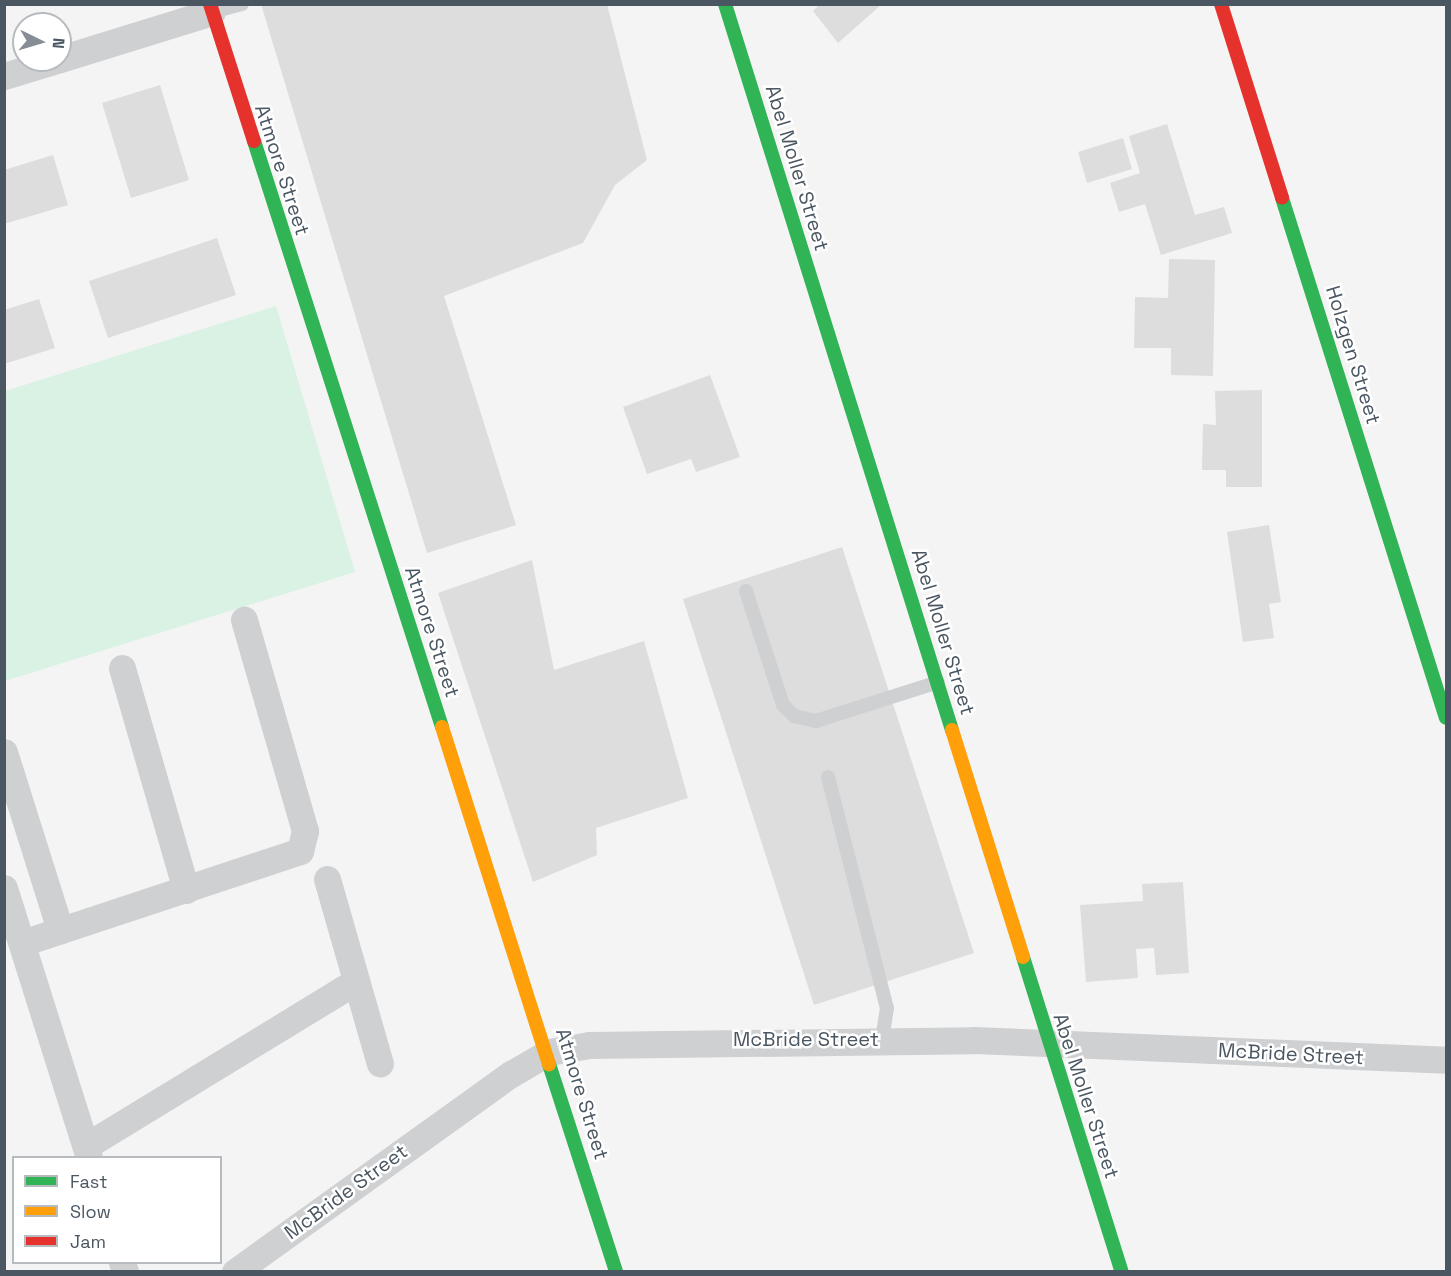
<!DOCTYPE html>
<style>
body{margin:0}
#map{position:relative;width:1451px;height:1276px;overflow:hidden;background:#f4f4f4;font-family:"Space Grotesk",sans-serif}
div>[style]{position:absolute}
.green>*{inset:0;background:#d9f2e3}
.building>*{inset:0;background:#ddddde}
.lane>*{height:14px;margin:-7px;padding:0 7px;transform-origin:7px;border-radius:7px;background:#ced0d2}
.street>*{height:27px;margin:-13.5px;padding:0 13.5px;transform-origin:13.5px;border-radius:13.5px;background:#ced0d2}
.fast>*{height:14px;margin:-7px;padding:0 7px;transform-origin:7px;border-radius:7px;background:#30b455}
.slow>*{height:14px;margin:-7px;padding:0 7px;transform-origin:7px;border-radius:7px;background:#ff9f0a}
.jam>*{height:14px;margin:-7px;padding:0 7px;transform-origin:7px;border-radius:7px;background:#e5322d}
span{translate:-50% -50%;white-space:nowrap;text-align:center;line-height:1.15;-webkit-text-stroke:5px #fff;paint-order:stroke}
.street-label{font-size:20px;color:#4a5661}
.frame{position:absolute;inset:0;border:6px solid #4a5661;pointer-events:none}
.legend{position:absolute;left:12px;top:1156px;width:210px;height:108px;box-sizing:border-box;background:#fff;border:2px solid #b7bbc0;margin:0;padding:8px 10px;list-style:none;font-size:18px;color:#4a5661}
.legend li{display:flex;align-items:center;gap:12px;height:30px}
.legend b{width:30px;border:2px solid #b7bbc0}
.north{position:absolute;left:12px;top:12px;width:60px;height:60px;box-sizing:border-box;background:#fff;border:2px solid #b7bbc0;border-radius:50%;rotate:95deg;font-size:16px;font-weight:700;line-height:24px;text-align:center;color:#4a5661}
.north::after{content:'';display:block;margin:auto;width:21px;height:27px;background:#868d94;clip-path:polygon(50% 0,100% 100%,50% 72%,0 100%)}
</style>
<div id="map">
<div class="green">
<i style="clip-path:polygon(276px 306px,355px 572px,5px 681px,5px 391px)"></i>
</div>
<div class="building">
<i style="clip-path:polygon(261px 4px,607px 4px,647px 160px,615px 185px,583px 243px,444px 296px,516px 525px,427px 553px)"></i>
<i style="clip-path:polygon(820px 4px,882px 4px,838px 43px,813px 11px)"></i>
<i style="clip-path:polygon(160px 85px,189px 180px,131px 198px,102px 103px)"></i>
<i style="clip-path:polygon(1167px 124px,1195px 215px,1224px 207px,1232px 233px,1161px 255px,1145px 204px,1119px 212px,1110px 183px,1140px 173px,1129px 136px)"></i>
<i style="clip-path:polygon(1123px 138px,1132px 169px,1087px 183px,1078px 152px)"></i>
<i style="clip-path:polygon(53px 155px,68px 205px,4px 224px,4px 170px)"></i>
<i style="clip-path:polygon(217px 238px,236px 295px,108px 338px,89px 281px)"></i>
<i style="clip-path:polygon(1169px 259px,1215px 260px,1213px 376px,1171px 375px,1171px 348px,1134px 348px,1135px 297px,1168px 298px)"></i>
<i style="clip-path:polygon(39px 299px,55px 348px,4px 364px,4px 310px)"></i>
<i style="clip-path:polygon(710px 375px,740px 457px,696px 472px,691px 459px,647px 474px,623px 407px)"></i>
<i style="clip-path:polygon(1262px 390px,1262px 487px,1226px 487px,1226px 470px,1202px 470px,1203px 424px,1216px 425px,1215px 391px)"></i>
<i style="clip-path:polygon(1269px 525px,1281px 602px,1269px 604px,1274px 638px,1243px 642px,1227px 532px)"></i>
<i style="clip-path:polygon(842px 547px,974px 953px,814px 1005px,683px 599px)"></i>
<i style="clip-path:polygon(532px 560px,554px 670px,644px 641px,688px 798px,596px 828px,597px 855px,533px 882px,438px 593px)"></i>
<i style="clip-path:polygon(1183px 882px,1189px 973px,1156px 975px,1154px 948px,1136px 949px,1138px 978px,1086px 982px,1080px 905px,1143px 901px,1142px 884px)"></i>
</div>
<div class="lane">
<i style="left:212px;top:12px;width:31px;rotate:-15deg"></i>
<i style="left:746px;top:591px;width:120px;rotate:72deg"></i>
<i style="left:783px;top:705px;width:16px;rotate:45deg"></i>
<i style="left:794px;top:716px;width:23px;rotate:13deg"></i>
<i style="left:816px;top:721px;width:128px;rotate:-17.7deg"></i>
<i style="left:828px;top:777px;width:238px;rotate:75.7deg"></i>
<i style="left:887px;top:1008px;width:31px;rotate:99deg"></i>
</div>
<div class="street">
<i style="left:60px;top:59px;width:159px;rotate:-17.2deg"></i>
<i style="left:4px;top:76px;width:55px;rotate:-16.8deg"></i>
<i style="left:122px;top:668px;width:231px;rotate:73.9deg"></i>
<i style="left:4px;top:752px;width:187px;rotate:72.5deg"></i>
<i style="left:327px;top:879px;width:192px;rotate:74deg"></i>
<i style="left:4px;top:888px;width:283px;rotate:72.5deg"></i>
<i style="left:22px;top:943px;width:293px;rotate:-18.3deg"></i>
<i style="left:300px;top:851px;width:21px;rotate:-76deg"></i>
<i style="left:305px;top:831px;width:220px;rotate:-106.1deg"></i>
<i style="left:86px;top:1146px;width:316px;rotate:-31.4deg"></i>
<i style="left:122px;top:1262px;width:10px;rotate:73deg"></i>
<i style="left:235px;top:1272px;width:340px;rotate:-35.7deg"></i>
<i style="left:511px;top:1074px;width:44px;rotate:-30.1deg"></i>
<i style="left:549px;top:1052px;width:41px;rotate:-9.9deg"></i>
<i style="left:589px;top:1045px;width:385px;rotate:-0.7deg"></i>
<i style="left:974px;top:1040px;width:472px;rotate:2.4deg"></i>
</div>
<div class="fast">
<i style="left:725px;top:4px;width:761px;rotate:72.64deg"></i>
<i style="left:254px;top:141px;width:615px;rotate:72.21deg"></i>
<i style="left:1282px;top:198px;width:545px;rotate:72.5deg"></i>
<i style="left:1023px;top:957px;width:330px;rotate:72.6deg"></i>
<i style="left:549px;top:1064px;width:219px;rotate:72.1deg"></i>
</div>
<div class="slow">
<i style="left:442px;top:727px;width:354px;rotate:72.4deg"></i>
<i style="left:952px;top:730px;width:238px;rotate:72.6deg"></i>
</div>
<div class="jam">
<i style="left:210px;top:4px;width:144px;rotate:72.2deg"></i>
<i style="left:1221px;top:4px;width:203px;rotate:72.5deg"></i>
</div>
<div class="street-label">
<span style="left:797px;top:168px;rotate:73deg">Abel Moller Street</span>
<span style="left:282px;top:170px;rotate:72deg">Atmore Street</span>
<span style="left:1353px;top:355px;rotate:73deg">Holzgen Street</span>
<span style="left:432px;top:632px;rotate:72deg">Atmore Street</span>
<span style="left:943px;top:632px;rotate:73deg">Abel Moller Street</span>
<span style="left:806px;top:1039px">McBride Street</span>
<span style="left:1291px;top:1054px;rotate:3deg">McBride Street</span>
<span style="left:582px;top:1094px;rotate:73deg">Atmore Street</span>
<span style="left:1086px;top:1096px;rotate:72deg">Abel Moller Street</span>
<span style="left:346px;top:1192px;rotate:-36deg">McBride Street</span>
</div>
<div class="frame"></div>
<ul class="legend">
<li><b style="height:8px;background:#30b455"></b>Fast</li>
<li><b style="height:8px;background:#ff9f0a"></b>Slow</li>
<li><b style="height:8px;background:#e5322d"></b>Jam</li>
</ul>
<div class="north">N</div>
</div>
